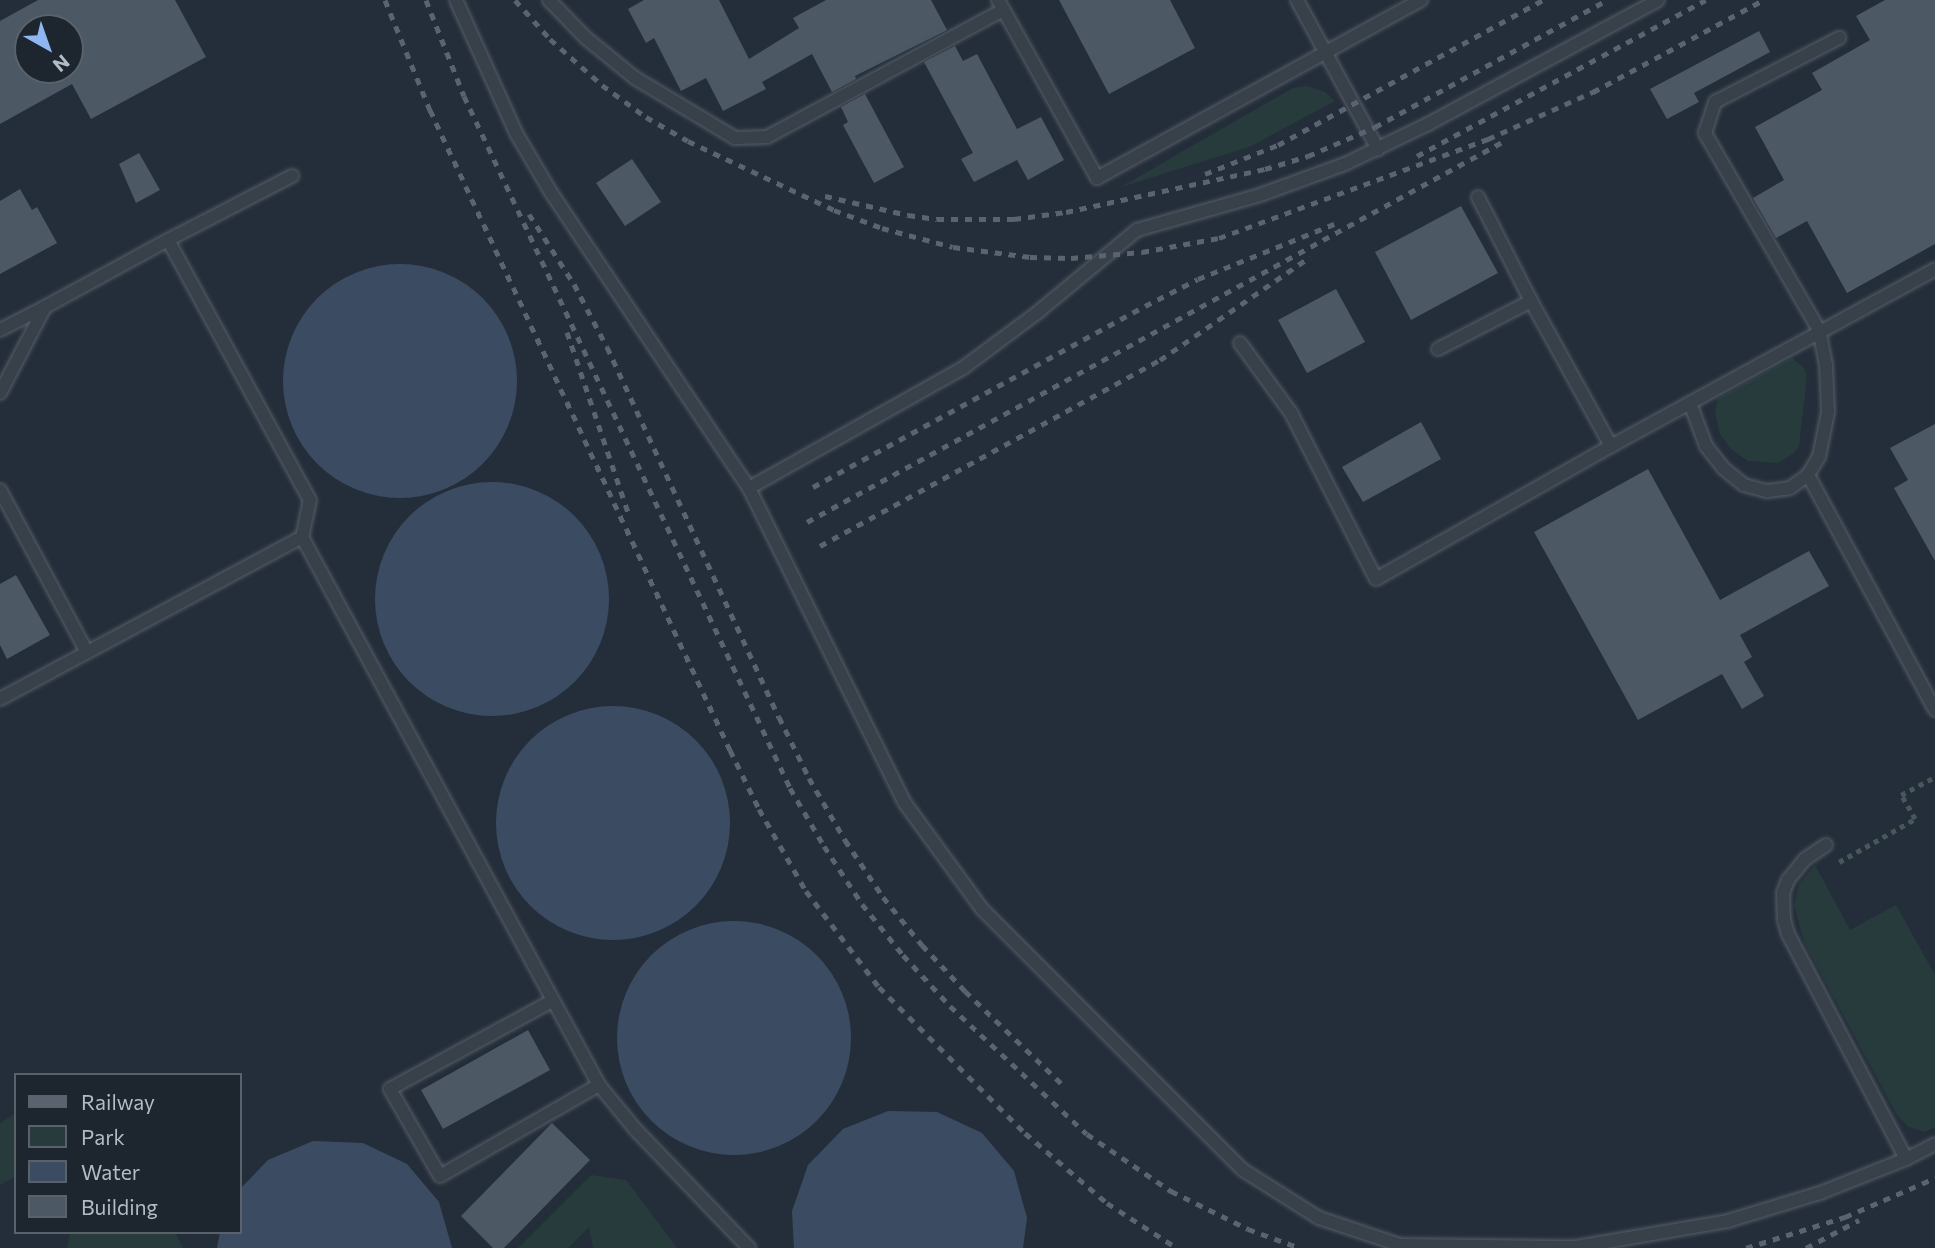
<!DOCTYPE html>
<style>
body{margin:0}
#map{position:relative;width:1935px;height:1248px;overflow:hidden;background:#242e3a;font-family:Commissioner,sans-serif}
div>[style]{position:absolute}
.green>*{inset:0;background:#273b3c}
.water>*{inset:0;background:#3b4c62}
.round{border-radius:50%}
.building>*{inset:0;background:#4d5865}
.path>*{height:4.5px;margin-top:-2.25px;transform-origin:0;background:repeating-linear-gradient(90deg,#46585a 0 5px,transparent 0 10px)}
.roads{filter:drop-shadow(0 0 2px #565e68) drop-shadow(0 0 2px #565e68)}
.lane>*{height:12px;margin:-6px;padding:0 6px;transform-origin:6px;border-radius:6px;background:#38404a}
.rail>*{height:5px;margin-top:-2.5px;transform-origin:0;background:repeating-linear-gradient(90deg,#5a6471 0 7px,transparent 0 14px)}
span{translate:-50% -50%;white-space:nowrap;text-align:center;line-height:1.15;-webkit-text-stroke:5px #1d252f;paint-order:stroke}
.legend{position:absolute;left:14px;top:1073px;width:228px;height:161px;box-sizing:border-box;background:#1d252f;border:2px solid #59616b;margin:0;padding:9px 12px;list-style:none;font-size:21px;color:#b3bbc6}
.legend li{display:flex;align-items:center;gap:14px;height:35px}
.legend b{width:35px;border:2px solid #59616b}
.north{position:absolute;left:14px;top:14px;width:70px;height:70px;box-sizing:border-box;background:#1d252f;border:2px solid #59616b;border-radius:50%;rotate:140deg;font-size:19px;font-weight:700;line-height:28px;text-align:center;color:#b3bbc6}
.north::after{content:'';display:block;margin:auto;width:24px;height:32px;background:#8eb6f0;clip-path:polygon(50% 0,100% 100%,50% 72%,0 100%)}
</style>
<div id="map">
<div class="green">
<i style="clip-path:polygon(1307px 86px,1325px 92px,1335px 101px,1249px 147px,1121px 187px,1293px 88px)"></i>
<i style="clip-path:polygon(1792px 358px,1804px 368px,1807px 376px,1799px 446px,1794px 453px,1778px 463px,1748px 461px,1731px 449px,1720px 434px,1715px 413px,1718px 398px)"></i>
<i style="clip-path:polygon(1815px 865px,1850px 930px,1896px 905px,1935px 975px,1935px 1127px,1924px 1132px,1907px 1126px,1897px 1115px,1804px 942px,1794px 905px,1799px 884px)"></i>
<i style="clip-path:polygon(16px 1113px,16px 1176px,0 1185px,0 1123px)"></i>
<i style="clip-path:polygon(591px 1175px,626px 1180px,677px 1248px,593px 1248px,589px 1227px,568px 1248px,518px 1248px)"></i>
<i style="clip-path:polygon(70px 1232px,175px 1232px,183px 1248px,67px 1248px)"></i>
</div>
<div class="water">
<i class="round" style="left:283px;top:264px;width:234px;height:234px"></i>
<i class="round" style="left:375px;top:482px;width:234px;height:234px"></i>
<i class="round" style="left:496px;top:706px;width:234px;height:234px"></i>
<i class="round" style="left:617px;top:921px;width:234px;height:234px"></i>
<i style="clip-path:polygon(888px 1111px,937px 1112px,982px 1133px,1014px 1171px,1027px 1218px,1023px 1248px,794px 1248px,792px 1211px,808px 1165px,843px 1129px)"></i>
<i style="clip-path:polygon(313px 1141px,363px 1143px,407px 1164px,439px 1202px,452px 1248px,217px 1248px,220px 1232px,240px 1232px,240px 1189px,268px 1160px)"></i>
</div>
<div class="building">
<i style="clip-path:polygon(evenodd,38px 0,175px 0,206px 57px,91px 119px,72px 84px,0 124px,0 21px,38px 0,28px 28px,70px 28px,70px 70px,28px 70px,28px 28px)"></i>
<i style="clip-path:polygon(644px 0,719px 0,749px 59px,799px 28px,793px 18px,826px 0,931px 0,947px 30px,855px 76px,856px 79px,832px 92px,812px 54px,762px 82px,766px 89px,723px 111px,706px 78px,681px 91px,654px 38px,646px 43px,628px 9px)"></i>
<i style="clip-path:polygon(1059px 0,1170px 0,1195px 48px,1109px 94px)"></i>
<i style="clip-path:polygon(1885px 0,1935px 0,1935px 244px,1847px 293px,1807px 221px,1776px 238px,1753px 198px,1784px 180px,1755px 127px,1822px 90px,1812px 73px,1870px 40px,1856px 16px)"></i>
<i style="clip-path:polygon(1759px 31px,1770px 52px,1694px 93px,1699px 102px,1667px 119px,1650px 89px)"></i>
<i style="clip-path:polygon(955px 46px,963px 61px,977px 54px,1017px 129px,1041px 117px,1064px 160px,1028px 180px,1017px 160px,974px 182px,961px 159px,973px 153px,924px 62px)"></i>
<i style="clip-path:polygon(865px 94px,904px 167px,874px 183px,843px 125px,848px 122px,841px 107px)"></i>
<i style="clip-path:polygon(139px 153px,160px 190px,136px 203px,119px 164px)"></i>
<i style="clip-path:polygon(632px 159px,661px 202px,625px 226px,596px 183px)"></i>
<i style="clip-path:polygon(20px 189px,32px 210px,37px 207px,57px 243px,0 274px,0 201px)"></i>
<i style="clip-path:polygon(1461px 206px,1498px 273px,1411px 320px,1375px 252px)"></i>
<i style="clip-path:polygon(1336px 289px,1365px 342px,1307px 373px,1278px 320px)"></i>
<i style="clip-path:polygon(1421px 422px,1441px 459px,1363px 502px,1342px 467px)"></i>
<i style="clip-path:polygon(1935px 424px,1935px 561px,1894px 488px,1908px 480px,1890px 448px)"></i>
<i style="clip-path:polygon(1648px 469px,1720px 600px,1809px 551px,1829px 586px,1740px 635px,1752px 657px,1744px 662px,1764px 696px,1742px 709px,1722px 674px,1638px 720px,1534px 532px)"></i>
<i style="clip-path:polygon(16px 575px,50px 635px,7px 659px,0 645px,0 584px)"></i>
<i style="clip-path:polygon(528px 1030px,550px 1070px,443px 1129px,421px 1090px)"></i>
<i style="clip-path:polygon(552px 1123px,590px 1160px,504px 1248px,493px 1248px,461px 1216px)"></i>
</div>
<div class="path">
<i style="left:1839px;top:862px;width:87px;rotate:-29.5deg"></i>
<i style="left:1915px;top:819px;width:28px;rotate:-120deg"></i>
<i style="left:1901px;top:795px;width:38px;rotate:-28deg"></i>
</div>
<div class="roads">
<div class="lane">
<i style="left:456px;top:0;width:146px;rotate:65.7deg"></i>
<i style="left:516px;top:133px;width:71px;rotate:59.5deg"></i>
<i style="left:552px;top:194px;width:354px;rotate:56.2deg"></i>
<i style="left:749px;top:488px;width:350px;rotate:63.7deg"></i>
<i style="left:904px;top:802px;width:132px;rotate:53.9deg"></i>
<i style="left:982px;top:909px;width:369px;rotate:45deg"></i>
<i style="left:1243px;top:1170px;width:90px;rotate:32.3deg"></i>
<i style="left:1319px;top:1218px;width:85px;rotate:18.4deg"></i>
<i style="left:1400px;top:1245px;width:176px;rotate:0.7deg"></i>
<i style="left:1576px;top:1247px;width:154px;rotate:-9.7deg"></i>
<i style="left:1728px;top:1221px;width:96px;rotate:-16.9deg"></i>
<i style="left:1820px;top:1193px;width:92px;rotate:-21.6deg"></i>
<i style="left:1906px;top:1159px;width:33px;rotate:-27deg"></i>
<i style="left:549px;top:0;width:53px;rotate:45.8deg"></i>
<i style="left:586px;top:38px;width:63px;rotate:39.2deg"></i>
<i style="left:635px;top:78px;width:117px;rotate:31deg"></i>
<i style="left:735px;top:138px;width:32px;rotate:-2deg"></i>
<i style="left:767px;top:137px;width:268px;rotate:-28.3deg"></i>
<i style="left:998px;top:0;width:204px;rotate:60.9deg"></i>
<i style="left:1097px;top:178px;width:370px;rotate:-28.8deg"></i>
<i style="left:1297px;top:0;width:170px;rotate:61.5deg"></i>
<i style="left:1478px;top:197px;width:117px;rotate:63deg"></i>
<i style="left:1531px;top:301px;width:166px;rotate:61.1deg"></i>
<i style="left:168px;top:240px;width:140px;rotate:-27.3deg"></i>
<i style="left:45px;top:307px;width:140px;rotate:-28.6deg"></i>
<i style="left:168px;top:240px;width:296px;rotate:61.4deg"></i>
<i style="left:310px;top:500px;width:38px;rotate:102deg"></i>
<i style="left:302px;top:537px;width:623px;rotate:61.54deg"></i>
<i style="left:599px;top:1085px;width:57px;rotate:50.7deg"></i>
<i style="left:635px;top:1129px;width:165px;rotate:46.2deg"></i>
<i style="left:0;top:330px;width:51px;rotate:-27.1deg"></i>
<i style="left:45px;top:307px;width:97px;rotate:117.6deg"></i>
<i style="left:1240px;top:343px;width:87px;rotate:53.9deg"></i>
<i style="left:1291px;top:413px;width:186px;rotate:62.9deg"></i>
<i style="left:1376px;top:579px;width:270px;rotate:-29.5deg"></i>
<i style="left:1611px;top:446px;width:369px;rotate:-28.6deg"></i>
<i style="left:1438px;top:349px;width:105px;rotate:-27.3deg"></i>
<i style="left:1690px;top:403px;width:46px;rotate:69.6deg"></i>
<i style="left:1706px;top:446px;width:28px;rotate:52deg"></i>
<i style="left:1723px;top:468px;width:27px;rotate:39deg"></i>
<i style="left:1744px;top:485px;width:24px;rotate:15deg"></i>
<i style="left:1767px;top:491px;width:23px;rotate:-7deg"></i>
<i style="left:1790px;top:488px;width:22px;rotate:-36deg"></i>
<i style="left:1808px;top:475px;width:21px;rotate:-59deg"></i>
<i style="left:1819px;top:457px;width:46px;rotate:-78.7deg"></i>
<i style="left:1828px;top:412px;width:47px;rotate:-92.4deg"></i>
<i style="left:1826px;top:365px;width:36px;rotate:-101deg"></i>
<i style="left:1819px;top:330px;width:228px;rotate:-120.1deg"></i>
<i style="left:1705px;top:133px;width:33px;rotate:-72deg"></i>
<i style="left:1715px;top:102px;width:140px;rotate:-27.3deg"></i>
<i style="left:1808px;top:475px;width:267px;rotate:61.6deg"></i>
<i style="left:749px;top:488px;width:245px;rotate:-29.3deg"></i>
<i style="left:963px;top:368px;width:94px;rotate:-36.7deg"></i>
<i style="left:1038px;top:312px;width:129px;rotate:-39.6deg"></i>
<i style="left:1137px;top:230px;width:128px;rotate:-15.9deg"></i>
<i style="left:1260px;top:195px;width:90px;rotate:-20deg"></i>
<i style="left:1345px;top:164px;width:92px;rotate:-25.7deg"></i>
<i style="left:1428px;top:124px;width:261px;rotate:-28.3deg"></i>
<i style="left:0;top:490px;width:184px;rotate:61.8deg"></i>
<i style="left:0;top:699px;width:343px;rotate:-28.2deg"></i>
<i style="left:1826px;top:845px;width:25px;rotate:146deg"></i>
<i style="left:1805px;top:859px;width:27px;rotate:129deg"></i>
<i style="left:1788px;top:880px;width:14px;rotate:111deg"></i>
<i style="left:1783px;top:893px;width:27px;rotate:88deg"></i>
<i style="left:1784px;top:920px;width:15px;rotate:74deg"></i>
<i style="left:1788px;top:934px;width:254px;rotate:62.3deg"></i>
<i style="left:552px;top:1001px;width:184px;rotate:151.5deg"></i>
<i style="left:390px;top:1089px;width:100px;rotate:60.1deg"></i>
<i style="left:440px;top:1176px;width:183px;rotate:-29.8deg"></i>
</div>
</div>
<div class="rail">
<i style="left:385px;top:0;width:119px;rotate:67.8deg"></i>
<i style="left:430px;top:110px;width:707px;rotate:64.89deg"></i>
<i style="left:730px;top:750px;width:66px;rotate:63.8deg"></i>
<i style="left:759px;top:809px;width:95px;rotate:60.2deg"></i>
<i style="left:806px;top:891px;width:121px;rotate:52.8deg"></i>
<i style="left:879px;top:987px;width:206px;rotate:45deg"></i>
<i style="left:1025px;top:1133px;width:108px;rotate:40.5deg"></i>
<i style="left:1107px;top:1203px;width:83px;rotate:32.7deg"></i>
<i style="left:426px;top:0;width:103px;rotate:68.4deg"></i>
<i style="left:464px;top:96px;width:765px;rotate:64.77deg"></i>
<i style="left:790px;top:788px;width:67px;rotate:59.6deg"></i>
<i style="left:824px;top:846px;width:69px;rotate:56.8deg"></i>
<i style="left:862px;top:904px;width:65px;rotate:51.2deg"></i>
<i style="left:903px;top:955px;width:69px;rotate:47.3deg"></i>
<i style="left:950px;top:1006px;width:187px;rotate:43.1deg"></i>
<i style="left:1087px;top:1134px;width:102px;rotate:34.2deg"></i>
<i style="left:1171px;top:1191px;width:86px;rotate:26.3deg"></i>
<i style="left:1248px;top:1229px;width:55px;rotate:20.1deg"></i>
<i style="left:515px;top:0;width:52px;rotate:48.1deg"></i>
<i style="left:550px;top:39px;width:69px;rotate:41.5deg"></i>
<i style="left:602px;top:85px;width:54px;rotate:36deg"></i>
<i style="left:646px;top:117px;width:48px;rotate:29.7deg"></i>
<i style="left:688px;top:141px;width:161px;rotate:25.3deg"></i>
<i style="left:834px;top:210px;width:51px;rotate:20.6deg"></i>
<i style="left:882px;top:228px;width:73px;rotate:15deg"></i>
<i style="left:953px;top:247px;width:78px;rotate:7.4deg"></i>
<i style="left:1030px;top:257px;width:41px;rotate:1.4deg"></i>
<i style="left:1071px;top:258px;width:71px;rotate:-4.8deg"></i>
<i style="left:1142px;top:252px;width:78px;rotate:-10.3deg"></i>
<i style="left:1219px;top:238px;width:287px;rotate:-20.2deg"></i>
<i style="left:1488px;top:139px;width:122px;rotate:-24.2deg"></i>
<i style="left:1593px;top:92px;width:193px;rotate:-28.4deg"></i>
<i style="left:1417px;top:156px;width:328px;rotate:-28.4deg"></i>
<i style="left:1205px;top:174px;width:79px;rotate:-21.7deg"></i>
<i style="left:1278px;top:145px;width:302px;rotate:-28.7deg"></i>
<i style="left:825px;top:196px;width:85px;rotate:12.9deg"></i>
<i style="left:908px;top:215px;width:29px;rotate:8deg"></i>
<i style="left:937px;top:219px;width:77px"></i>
<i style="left:1014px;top:219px;width:52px;rotate:-7.7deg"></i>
<i style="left:1066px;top:212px;width:204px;rotate:-12.2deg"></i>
<i style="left:1265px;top:169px;width:45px;rotate:-16.8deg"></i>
<i style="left:1308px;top:156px;width:73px;rotate:-23.4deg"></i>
<i style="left:1375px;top:127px;width:264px;rotate:-28.7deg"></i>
<i style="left:529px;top:214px;width:83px;rotate:57.3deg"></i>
<i style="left:574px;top:284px;width:71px;rotate:62.4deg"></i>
<i style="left:607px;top:347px;width:408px;rotate:65.1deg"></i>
<i style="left:779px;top:717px;width:68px;rotate:63.8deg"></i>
<i style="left:809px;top:778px;width:72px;rotate:59.9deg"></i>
<i style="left:845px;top:840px;width:69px;rotate:56.3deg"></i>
<i style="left:883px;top:897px;width:62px;rotate:50.9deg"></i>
<i style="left:922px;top:945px;width:63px;rotate:46.9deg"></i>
<i style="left:965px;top:991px;width:139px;rotate:43.8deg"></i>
<i style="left:567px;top:332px;width:196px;rotate:71.3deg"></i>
<i style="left:813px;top:487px;width:378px;rotate:-28.6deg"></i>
<i style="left:1145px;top:306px;width:59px;rotate:-27deg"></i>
<i style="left:1198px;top:279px;width:147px;rotate:-22deg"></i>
<i style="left:807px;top:522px;width:794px;rotate:-28.66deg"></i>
<i style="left:820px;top:546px;width:388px;rotate:-28.7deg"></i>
<i style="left:1160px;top:360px;width:182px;rotate:-34.5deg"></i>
<i style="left:1746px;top:1248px;width:104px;rotate:-17.4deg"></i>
<i style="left:1845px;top:1217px;width:98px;rotate:-23.4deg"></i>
<i style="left:1806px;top:1248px;width:60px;rotate:-27.8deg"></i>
</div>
<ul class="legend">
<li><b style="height:9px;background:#5a6471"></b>Railway</li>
<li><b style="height:19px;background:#273b3c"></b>Park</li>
<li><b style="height:19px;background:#3b4c62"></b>Water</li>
<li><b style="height:19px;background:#4d5865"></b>Building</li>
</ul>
<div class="north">N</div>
</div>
